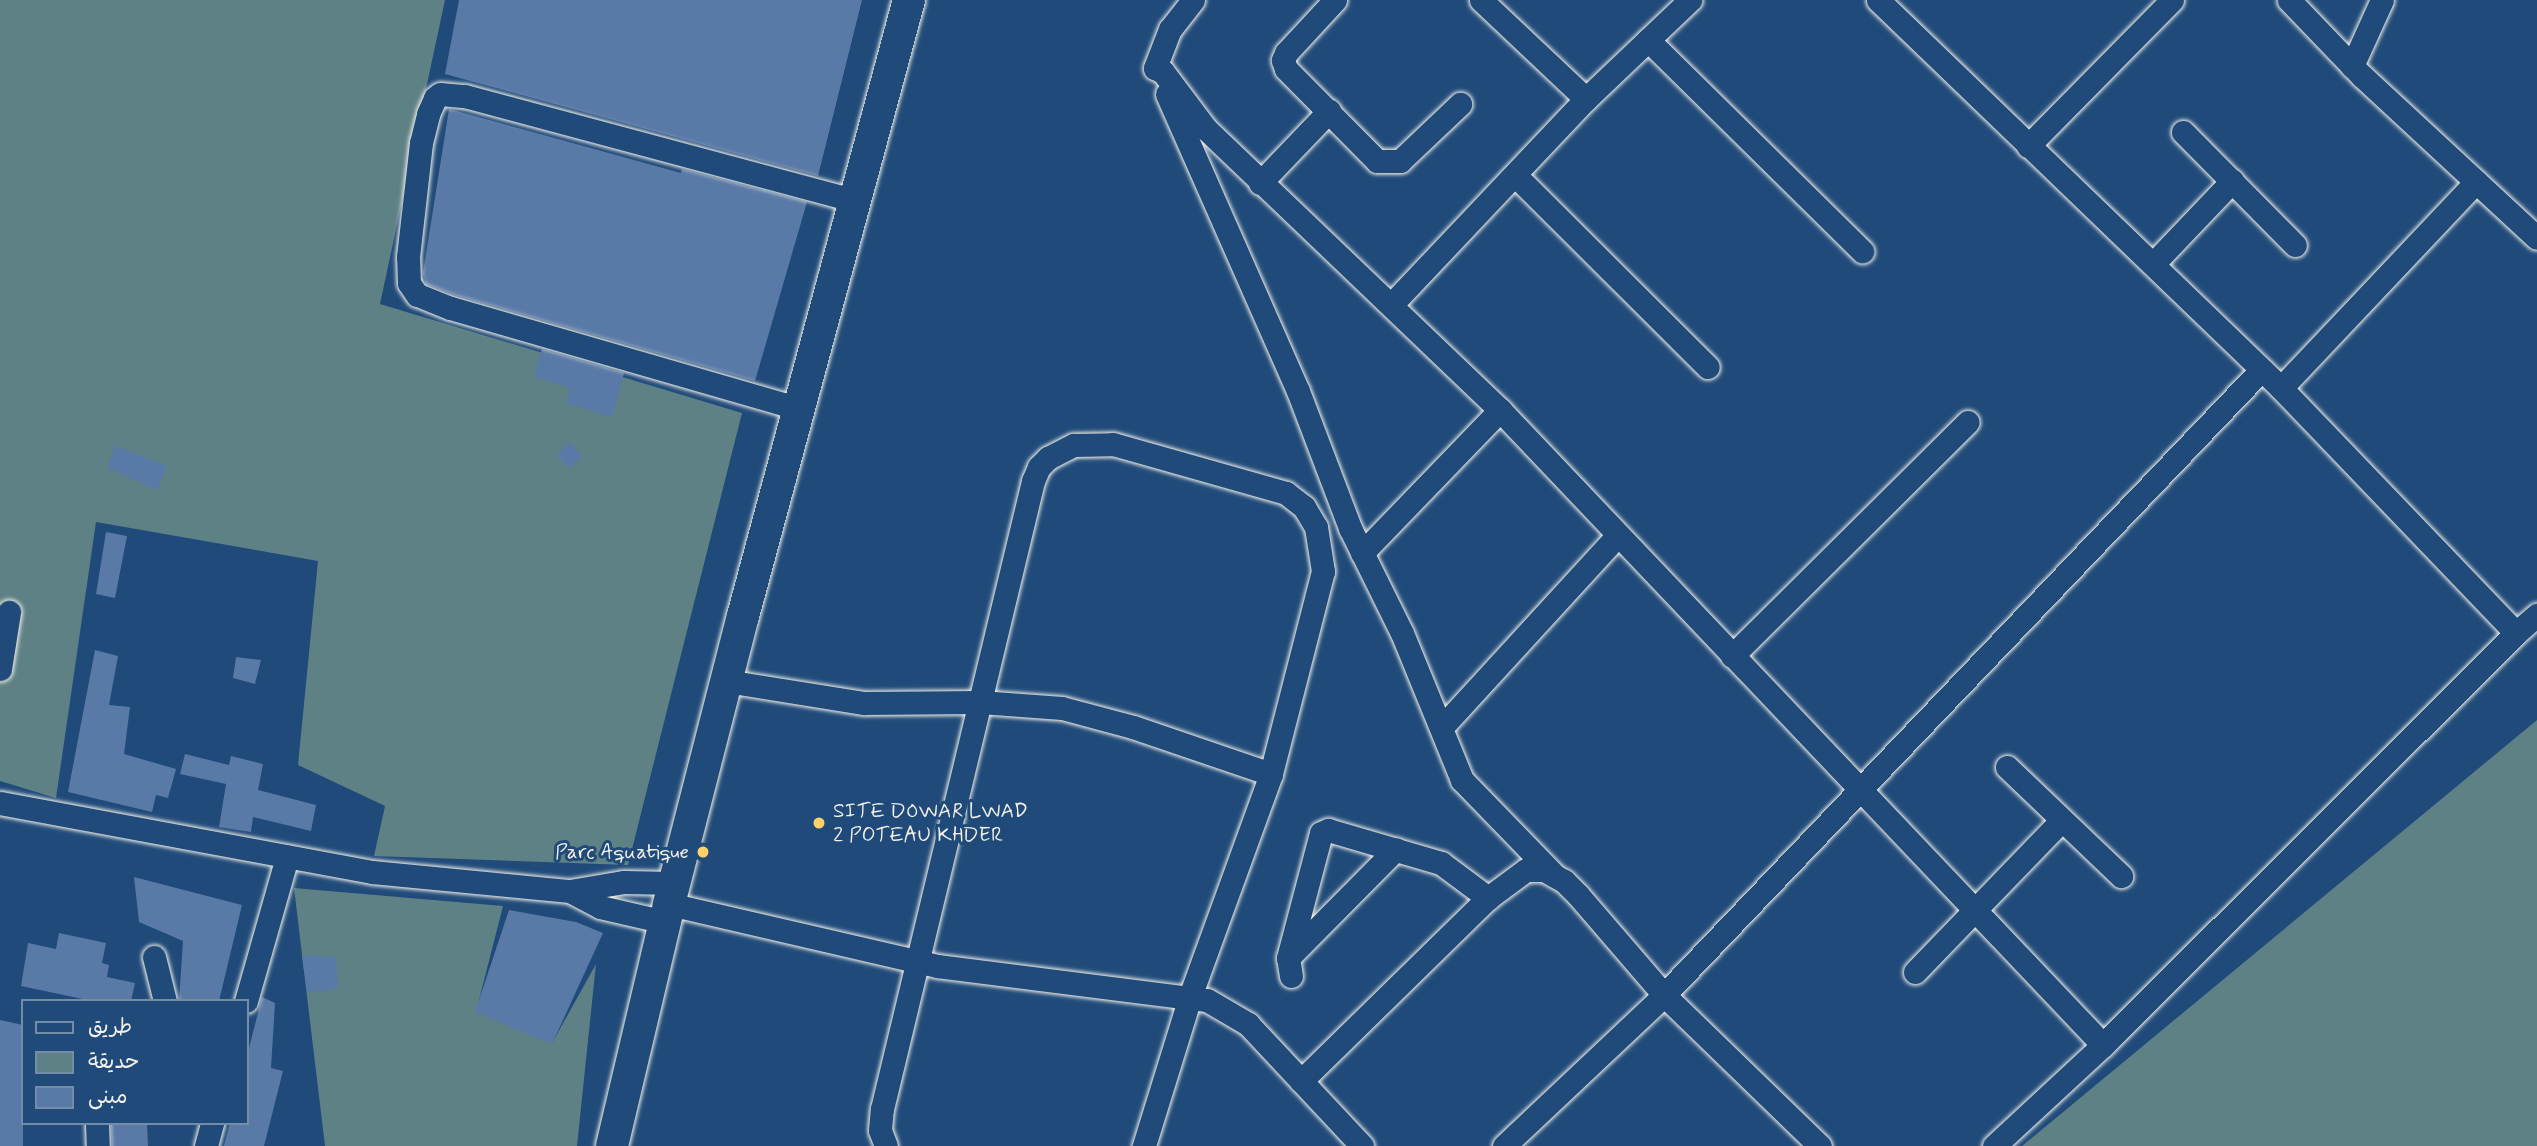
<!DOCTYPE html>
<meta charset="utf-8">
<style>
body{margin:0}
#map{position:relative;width:2537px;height:1146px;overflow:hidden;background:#1f4a7a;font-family:Mynerve,"Playpen Sans Arabic",sans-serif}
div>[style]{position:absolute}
.green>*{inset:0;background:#5e8186}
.building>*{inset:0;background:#597aa7}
.roads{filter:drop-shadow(0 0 2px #f4f1e8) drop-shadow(0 0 2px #f4f1e8)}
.street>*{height:23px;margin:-11.5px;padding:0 11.5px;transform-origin:11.5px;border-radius:11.5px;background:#1f4a7a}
.secondary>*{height:32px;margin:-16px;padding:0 16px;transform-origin:16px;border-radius:16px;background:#1f4a7a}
.dots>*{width:19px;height:19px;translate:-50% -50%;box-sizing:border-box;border:4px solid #1f4a7a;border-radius:50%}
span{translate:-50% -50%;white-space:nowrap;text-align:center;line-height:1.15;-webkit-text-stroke:6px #1f4a7a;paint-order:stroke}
.poi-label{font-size:21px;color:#f4f1e8}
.left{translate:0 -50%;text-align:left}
.right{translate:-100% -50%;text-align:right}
.legend{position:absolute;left:21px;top:999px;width:228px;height:126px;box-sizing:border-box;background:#1f4a7a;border:2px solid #748da6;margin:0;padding:9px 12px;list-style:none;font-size:21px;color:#f4f1e8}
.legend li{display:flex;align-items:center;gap:14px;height:35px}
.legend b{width:35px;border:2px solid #748da6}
</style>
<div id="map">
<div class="green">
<i style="clip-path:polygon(0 0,445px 0,380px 304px,742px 413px,628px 865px,374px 856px,385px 806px,298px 765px,318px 561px,96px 522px,56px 798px,0 781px)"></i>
<i style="clip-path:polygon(2537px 720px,2537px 1146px,2022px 1146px)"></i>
<i style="clip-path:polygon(294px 888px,503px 906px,476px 1012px,552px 1043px,596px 964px,577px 1146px,325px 1146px)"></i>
</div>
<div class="building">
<i style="clip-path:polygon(459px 0,862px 0,818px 176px,445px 74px)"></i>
<i style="clip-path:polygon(449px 109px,681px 173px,682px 169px,807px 202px,755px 381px,455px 295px,426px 284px,423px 273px)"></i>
<i style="clip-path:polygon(542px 349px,624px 373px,612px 417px,566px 403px,570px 388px,534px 376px)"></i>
<i style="clip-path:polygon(569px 442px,582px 456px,570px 468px,557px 455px)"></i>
<i style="clip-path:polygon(115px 446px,167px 466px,157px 490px,107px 468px)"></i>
<i style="clip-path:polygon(106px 532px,127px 536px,115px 598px,96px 594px)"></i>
<i style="clip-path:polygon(95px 650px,118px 656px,109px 705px,130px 707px,124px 754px,176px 769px,168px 798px,156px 795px,152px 812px,68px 792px)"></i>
<i style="clip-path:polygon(236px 657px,261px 660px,255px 684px,233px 678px)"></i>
<i style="clip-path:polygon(185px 754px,229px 765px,231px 756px,263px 764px,258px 790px,316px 805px,311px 831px,253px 817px,251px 832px,219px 827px,226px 784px,180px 774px)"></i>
<i style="clip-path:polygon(134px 877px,242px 905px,219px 1001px,179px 1001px,183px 941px,139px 922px)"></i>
<i style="clip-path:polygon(509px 910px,576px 922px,603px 933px,552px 1044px,475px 1012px)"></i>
<i style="clip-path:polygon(59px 933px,106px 943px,102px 963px,109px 965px,107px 977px,135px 983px,131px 1001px,92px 1001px,21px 986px,28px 943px,56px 949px)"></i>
<i style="clip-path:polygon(302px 956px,336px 957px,338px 989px,307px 992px)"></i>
<i style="clip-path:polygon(262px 997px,275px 1003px,271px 1068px,283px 1071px,264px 1146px,224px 1146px,230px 1123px,247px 1123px,247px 1056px)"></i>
<i style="clip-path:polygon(0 1020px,23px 1025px,23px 1146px,0 1146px)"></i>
<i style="clip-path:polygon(111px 1123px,147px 1123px,148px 1146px,112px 1146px)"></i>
</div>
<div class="roads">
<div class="street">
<i style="left:1193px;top:0;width:37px;rotate:128deg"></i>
<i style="left:1170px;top:29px;width:42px;rotate:111deg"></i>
<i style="left:1155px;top:68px;width:9px;rotate:27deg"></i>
<i style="left:1163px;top:72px;width:71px;rotate:53deg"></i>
<i style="left:1206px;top:129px;width:407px;rotate:43.7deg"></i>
<i style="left:1500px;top:410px;width:876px;rotate:46.48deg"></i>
<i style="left:1335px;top:0;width:72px;rotate:132.8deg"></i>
<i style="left:1286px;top:53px;width:8px;rotate:113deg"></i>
<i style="left:1283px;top:60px;width:9px;rotate:72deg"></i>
<i style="left:1286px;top:69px;width:129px;rotate:45.3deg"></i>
<i style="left:1377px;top:161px;width:23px"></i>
<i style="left:1400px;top:161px;width:83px;rotate:-43.5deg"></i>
<i style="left:1481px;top:0;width:144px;rotate:43.3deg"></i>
<i style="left:1878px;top:0;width:559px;rotate:43.91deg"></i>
<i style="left:2281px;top:388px;width:339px;rotate:46.2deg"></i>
<i style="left:2289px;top:0;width:105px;rotate:46.2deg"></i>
<i style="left:2362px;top:76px;width:238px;rotate:42.8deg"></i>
<i style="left:1648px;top:40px;width:301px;rotate:44.6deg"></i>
<i style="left:2352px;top:66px;width:72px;rotate:-65.6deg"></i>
<i style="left:1167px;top:94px;width:325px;rotate:66.2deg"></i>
<i style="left:1298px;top:391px;width:147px;rotate:69.2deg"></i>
<i style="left:1350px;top:528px;width:117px;rotate:63.7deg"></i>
<i style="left:1402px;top:633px;width:159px;rotate:67.8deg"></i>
<i style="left:1462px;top:780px;width:132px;rotate:45.9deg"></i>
<i style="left:2183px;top:132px;width:159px;rotate:45.3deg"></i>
<i style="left:2028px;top:146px;width:205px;rotate:-45.4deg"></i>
<i style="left:1515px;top:175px;width:272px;rotate:44.9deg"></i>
<i style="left:1260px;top:183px;width:100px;rotate:-46.2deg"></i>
<i style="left:2153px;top:264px;width:115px;rotate:-46.4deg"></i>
<i style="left:1391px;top:305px;width:284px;rotate:-46.6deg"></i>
<i style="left:1586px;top:99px;width:144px;rotate:-43.6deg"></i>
<i style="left:2281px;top:388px;width:284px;rotate:-46.6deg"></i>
<i style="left:797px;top:408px;width:361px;rotate:-163.9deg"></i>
<i style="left:450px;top:308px;width:35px;rotate:-158deg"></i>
<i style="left:417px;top:295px;width:14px;rotate:-124deg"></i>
<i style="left:409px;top:283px;width:26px;rotate:-92deg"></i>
<i style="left:408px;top:257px;width:115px;rotate:-83.5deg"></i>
<i style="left:421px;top:143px;width:30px;rotate:-76deg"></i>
<i style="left:428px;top:114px;width:17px;rotate:-66deg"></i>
<i style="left:435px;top:98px;width:6px;rotate:-39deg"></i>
<i style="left:440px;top:94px;width:25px;rotate:5deg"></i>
<i style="left:465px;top:96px;width:402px;rotate:15deg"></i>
<i style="left:1362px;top:553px;width:199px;rotate:-46deg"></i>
<i style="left:1732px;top:656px;width:332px;rotate:-44.8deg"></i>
<i style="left:0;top:669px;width:58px;rotate:-81deg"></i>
<i style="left:726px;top:681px;width:140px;rotate:9.1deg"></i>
<i style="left:864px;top:703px;width:116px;rotate:-0.5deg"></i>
<i style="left:980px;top:702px;width:82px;rotate:4.2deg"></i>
<i style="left:1062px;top:708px;width:73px;rotate:15deg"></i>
<i style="left:1133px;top:727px;width:146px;rotate:18.8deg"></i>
<i style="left:1271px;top:774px;width:237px;rotate:110deg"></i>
<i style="left:1190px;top:997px;width:156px;rotate:107.2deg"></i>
<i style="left:1442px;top:727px;width:259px;rotate:-47.5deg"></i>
<i style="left:2007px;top:767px;width:158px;rotate:43.7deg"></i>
<i style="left:0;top:803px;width:378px;rotate:10.5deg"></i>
<i style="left:372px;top:872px;width:199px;rotate:5.5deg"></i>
<i style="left:570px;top:891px;width:55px;rotate:-9.5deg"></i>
<i style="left:624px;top:882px;width:50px;rotate:1.1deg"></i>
<i style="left:570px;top:891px;width:34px;rotate:28deg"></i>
<i style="left:600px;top:907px;width:67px;rotate:13deg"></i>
<i style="left:669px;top:904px;width:275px;rotate:13deg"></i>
<i style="left:937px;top:966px;width:272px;rotate:7.2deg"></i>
<i style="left:1207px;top:1000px;width:48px;rotate:30.3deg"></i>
<i style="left:1248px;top:1024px;width:167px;rotate:46.9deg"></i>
<i style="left:154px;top:957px;width:45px;rotate:76deg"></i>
<i style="left:1288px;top:958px;width:153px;rotate:-45.3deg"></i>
<i style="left:1915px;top:972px;width:211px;rotate:-46deg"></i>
<i style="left:1291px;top:976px;width:18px;rotate:-99deg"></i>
<i style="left:1288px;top:958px;width:129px;rotate:-75.2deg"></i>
<i style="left:1321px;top:833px;width:8px;rotate:-23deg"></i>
<i style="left:1328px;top:830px;width:118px;rotate:16.3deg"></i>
<i style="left:1441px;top:863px;width:59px;rotate:36.7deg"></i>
<i style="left:246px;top:1001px;width:150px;rotate:-74.1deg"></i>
<i style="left:1301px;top:1081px;width:262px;rotate:-44.4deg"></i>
<i style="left:1488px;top:898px;width:47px;rotate:-36.4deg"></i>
<i style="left:1526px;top:870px;width:18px"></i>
<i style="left:1544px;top:870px;width:23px;rotate:29deg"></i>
<i style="left:1564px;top:881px;width:20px;rotate:45deg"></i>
<i style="left:1578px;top:895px;width:132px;rotate:49.3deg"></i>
<i style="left:1664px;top:995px;width:217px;rotate:44.1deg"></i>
<i style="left:97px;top:1123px;width:23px;rotate:88deg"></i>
<i style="left:206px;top:1146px;width:24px;rotate:-75deg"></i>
<i style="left:886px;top:1146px;width:17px;rotate:-111deg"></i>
<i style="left:880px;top:1130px;width:21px;rotate:-85deg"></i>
<i style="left:882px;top:1109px;width:646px;rotate:-76.48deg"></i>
<i style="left:1033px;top:481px;width:15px;rotate:-67deg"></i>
<i style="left:1039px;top:467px;width:13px;rotate:-45deg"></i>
<i style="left:1048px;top:458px;width:29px;rotate:-27deg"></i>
<i style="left:1074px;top:445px;width:39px;rotate:-1deg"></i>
<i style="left:1113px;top:444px;width:180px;rotate:15.8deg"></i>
<i style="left:1286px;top:493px;width:23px;rotate:38deg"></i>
<i style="left:1304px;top:507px;width:23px;rotate:59deg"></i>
<i style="left:1316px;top:527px;width:45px;rotate:81deg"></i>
<i style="left:1323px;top:571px;width:210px;rotate:104.4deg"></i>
<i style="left:1504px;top:1146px;width:220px;rotate:-43.3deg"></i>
<i style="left:1664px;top:995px;width:864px;rotate:-46.31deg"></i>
<i style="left:1994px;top:1146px;width:149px;rotate:-42.8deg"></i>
<i style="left:2103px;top:1045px;width:583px;rotate:-44.93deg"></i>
<i style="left:2516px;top:633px;width:28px;rotate:-41deg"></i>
</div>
<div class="secondary">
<i style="left:612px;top:1146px;width:249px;rotate:-76.7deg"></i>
<i style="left:669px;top:904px;width:297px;rotate:-75.6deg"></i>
<i style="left:743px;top:616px;width:638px;rotate:-74.92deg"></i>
</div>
</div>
<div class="dots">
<i style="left:819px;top:823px;background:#ffd166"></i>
<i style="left:703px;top:852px;background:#ffd166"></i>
</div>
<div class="poi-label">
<span class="left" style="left:833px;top:823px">SITE DOWAR LWAD<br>2 POTEAU KHDER</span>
<span class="right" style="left:689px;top:852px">Parc Aquatique</span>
</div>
<ul class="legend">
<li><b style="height:9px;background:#1f4a7a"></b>طريق</li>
<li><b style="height:19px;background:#5e8186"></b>حديقة</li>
<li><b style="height:19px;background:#597aa7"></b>مبنى</li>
</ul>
</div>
